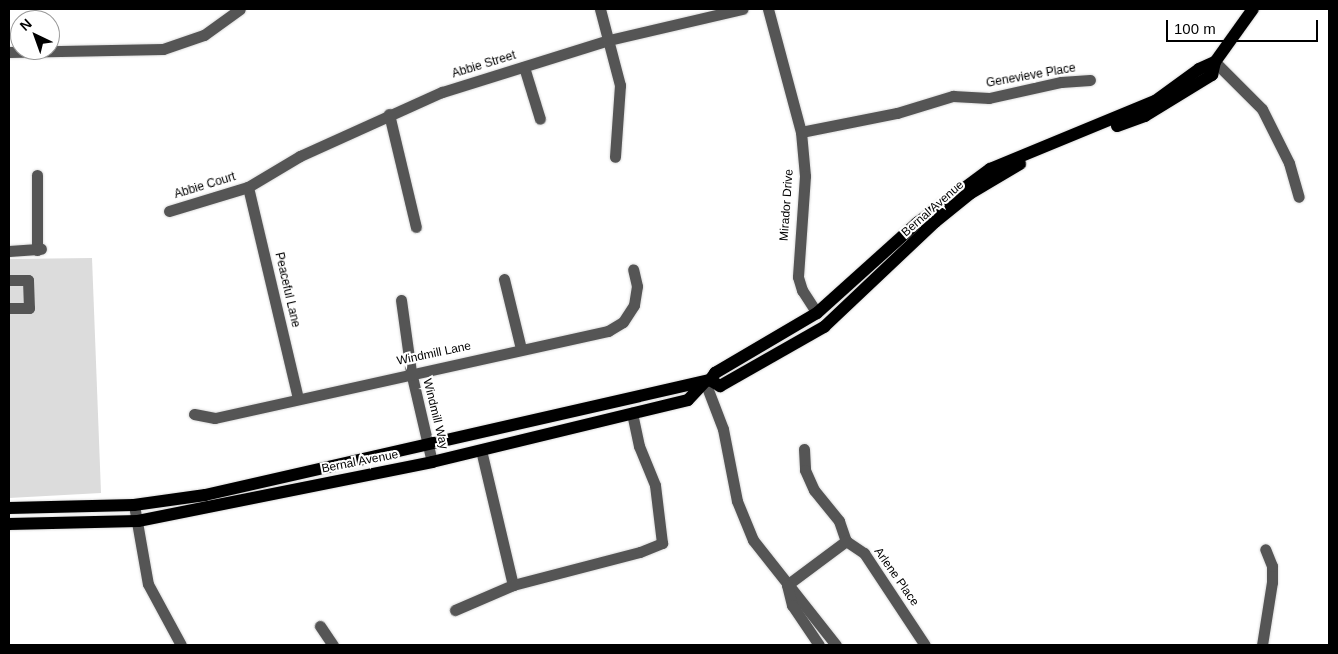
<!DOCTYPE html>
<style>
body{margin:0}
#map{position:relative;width:1338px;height:654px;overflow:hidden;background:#fff;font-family:Arial,sans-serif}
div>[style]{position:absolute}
.green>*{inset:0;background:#dcdcdc}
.roads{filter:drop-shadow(0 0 1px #dbdbdb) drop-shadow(0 0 1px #dbdbdb)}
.minor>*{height:11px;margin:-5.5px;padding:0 5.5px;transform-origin:5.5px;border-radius:5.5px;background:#555}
.major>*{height:12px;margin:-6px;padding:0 6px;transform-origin:6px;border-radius:6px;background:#000}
span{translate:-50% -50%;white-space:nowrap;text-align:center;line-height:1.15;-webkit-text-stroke:4px #fff;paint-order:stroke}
.street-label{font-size:12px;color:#000}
.frame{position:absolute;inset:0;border:10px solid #000;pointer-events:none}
.north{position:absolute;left:10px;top:10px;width:50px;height:50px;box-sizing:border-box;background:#fff;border:1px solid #999;border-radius:50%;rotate:318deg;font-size:14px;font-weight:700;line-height:20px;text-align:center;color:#000}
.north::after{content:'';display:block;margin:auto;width:18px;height:22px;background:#000;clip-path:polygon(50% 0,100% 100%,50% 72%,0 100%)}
.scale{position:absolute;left:1166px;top:20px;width:152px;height:22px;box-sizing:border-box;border:2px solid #000;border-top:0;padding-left:6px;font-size:15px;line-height:18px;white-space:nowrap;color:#000;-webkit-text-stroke:4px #fff;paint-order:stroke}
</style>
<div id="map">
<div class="green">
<i style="clip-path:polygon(92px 258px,101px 493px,9px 498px,9px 259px)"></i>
</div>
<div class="roads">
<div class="minor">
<i style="left:600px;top:9px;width:79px;rotate:75.3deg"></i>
<i style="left:620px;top:85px;width:72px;rotate:94deg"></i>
<i style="left:768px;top:9px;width:127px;rotate:75deg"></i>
<i style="left:801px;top:132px;width:44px;rotate:84.8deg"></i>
<i style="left:805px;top:176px;width:101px;rotate:94deg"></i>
<i style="left:798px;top:277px;width:14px;rotate:73deg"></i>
<i style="left:802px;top:290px;width:27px;rotate:57deg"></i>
<i style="left:9px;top:52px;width:154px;rotate:-1.1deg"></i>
<i style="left:163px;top:49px;width:43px;rotate:-18.9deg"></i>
<i style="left:204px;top:35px;width:44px;rotate:-35.8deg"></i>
<i style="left:1215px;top:62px;width:66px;rotate:45deg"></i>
<i style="left:1262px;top:109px;width:60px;rotate:63.4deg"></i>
<i style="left:1289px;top:163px;width:35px;rotate:74deg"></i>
<i style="left:524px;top:67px;width:54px;rotate:72.9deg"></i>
<i style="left:389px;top:114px;width:116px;rotate:76.6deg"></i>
<i style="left:801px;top:132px;width:98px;rotate:-11.2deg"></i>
<i style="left:897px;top:113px;width:59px;rotate:-16.9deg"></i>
<i style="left:953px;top:96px;width:36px;rotate:3deg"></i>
<i style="left:989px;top:98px;width:74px;rotate:-12.5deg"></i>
<i style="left:1061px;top:82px;width:29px;rotate:-4deg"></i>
<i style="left:37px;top:175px;width:75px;rotate:90deg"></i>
<i style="left:248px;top:187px;width:217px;rotate:76.7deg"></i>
<i style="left:169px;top:211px;width:83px;rotate:-16.9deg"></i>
<i style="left:248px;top:187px;width:61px;rotate:-30.8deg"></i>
<i style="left:300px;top:156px;width:156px;rotate:-24.3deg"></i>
<i style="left:442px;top:92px;width:175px;rotate:-17.3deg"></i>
<i style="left:609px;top:40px;width:137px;rotate:-13.1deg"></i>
<i style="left:9px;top:251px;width:32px;rotate:-4deg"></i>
<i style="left:504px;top:279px;width:72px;rotate:76.3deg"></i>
<i style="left:9px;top:280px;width:19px"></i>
<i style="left:28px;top:280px;width:28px;rotate:88deg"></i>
<i style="left:29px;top:308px;width:20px;rotate:180deg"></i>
<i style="left:401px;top:300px;width:73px;rotate:82.1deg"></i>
<i style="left:411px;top:372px;width:92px;rotate:76.9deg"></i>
<i style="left:705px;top:382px;width:50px;rotate:69deg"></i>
<i style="left:723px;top:429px;width:73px;rotate:79deg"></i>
<i style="left:737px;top:501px;width:42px;rotate:67.7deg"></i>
<i style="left:753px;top:540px;width:134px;rotate:51.7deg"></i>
<i style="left:194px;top:414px;width:21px;rotate:11deg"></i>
<i style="left:215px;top:418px;width:403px;rotate:-12.5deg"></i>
<i style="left:608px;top:331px;width:17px;rotate:-31deg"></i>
<i style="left:623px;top:322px;width:20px;rotate:-57deg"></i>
<i style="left:634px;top:305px;width:19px;rotate:-81deg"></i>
<i style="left:637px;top:286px;width:17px;rotate:-103deg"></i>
<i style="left:804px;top:449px;width:21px;rotate:87deg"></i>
<i style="left:805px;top:470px;width:22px;rotate:66deg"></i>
<i style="left:814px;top:490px;width:40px;rotate:51deg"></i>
<i style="left:839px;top:521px;width:21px;rotate:71deg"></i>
<i style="left:481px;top:450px;width:139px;rotate:76.7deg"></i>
<i style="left:513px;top:585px;width:131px;rotate:-14.6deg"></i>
<i style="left:640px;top:552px;width:24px;rotate:-22deg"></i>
<i style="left:662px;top:543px;width:58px;rotate:-96.9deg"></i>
<i style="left:655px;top:485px;width:42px;rotate:-112.3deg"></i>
<i style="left:639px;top:446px;width:34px;rotate:-102deg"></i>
<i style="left:134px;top:505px;width:80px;rotate:80deg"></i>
<i style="left:148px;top:584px;width:69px;rotate:61.6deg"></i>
<i style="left:846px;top:541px;width:22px;rotate:34deg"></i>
<i style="left:864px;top:553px;width:110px;rotate:56.5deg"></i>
<i style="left:787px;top:585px;width:74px;rotate:-36.7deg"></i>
<i style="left:787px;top:585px;width:21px;rotate:76deg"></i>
<i style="left:792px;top:605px;width:48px;rotate:56deg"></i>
<i style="left:455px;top:610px;width:63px;rotate:-23.3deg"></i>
<i style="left:320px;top:626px;width:23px;rotate:56deg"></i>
<i style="left:1262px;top:645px;width:64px;rotate:-81deg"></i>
<i style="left:1272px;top:582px;width:16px;rotate:-90deg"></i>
<i style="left:1272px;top:566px;width:18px;rotate:-112deg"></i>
</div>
<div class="major">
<i style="left:1117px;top:126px;width:30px;rotate:-20deg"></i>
<i style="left:1145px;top:116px;width:79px;rotate:-31.5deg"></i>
<i style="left:1212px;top:75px;width:13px;rotate:-77deg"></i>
<i style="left:1215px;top:62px;width:65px;rotate:-54.4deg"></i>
<i style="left:710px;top:380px;width:12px;rotate:31deg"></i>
<i style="left:720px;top:386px;width:120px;rotate:-29.6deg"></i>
<i style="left:824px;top:327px;width:153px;rotate:-43.4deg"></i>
<i style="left:935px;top:222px;width:46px;rotate:-38.9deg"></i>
<i style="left:971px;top:193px;width:57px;rotate:-30.6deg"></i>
<i style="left:9px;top:508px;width:125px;rotate:-1.4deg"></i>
<i style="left:134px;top:505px;width:72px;rotate:-8deg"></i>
<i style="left:205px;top:495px;width:518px;rotate:-12.83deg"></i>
<i style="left:710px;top:380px;width:9px;rotate:-54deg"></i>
<i style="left:715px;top:373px;width:118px;rotate:-30.5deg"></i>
<i style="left:817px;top:313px;width:135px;rotate:-42deg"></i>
<i style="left:917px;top:223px;width:91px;rotate:-36.5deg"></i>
<i style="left:990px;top:169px;width:178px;rotate:-22.4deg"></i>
<i style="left:1155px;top:101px;width:54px;rotate:-36deg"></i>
<i style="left:1199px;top:69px;width:17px;rotate:-24deg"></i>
<i style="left:9px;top:524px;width:129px;rotate:-1.3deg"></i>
<i style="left:138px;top:521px;width:300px;rotate:-11.3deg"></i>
<i style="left:432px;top:462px;width:263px;rotate:-13.6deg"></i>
<i style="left:688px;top:400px;width:25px;rotate:-47deg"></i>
</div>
</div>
<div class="street-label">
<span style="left:484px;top:65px;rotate:-17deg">Abbie Street</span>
<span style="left:1031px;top:76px;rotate:-10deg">Genevieve Place</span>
<span style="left:205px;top:186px;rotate:-17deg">Abbie Court</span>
<span style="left:787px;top:205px;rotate:-86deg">Mirador Drive</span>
<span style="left:933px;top:209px;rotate:-41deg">Bernal Avenue</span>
<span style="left:287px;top:290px;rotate:77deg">Peaceful Lane</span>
<span style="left:434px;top:354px;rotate:-12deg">Windmill Lane</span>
<span style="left:435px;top:414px;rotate:76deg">Windmill Way</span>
<span style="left:360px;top:462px;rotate:-11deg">Bernal Avenue</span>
<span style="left:896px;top:577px;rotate:55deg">Arlene Place</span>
</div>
<div class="frame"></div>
<div class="north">N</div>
<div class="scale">100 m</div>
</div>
